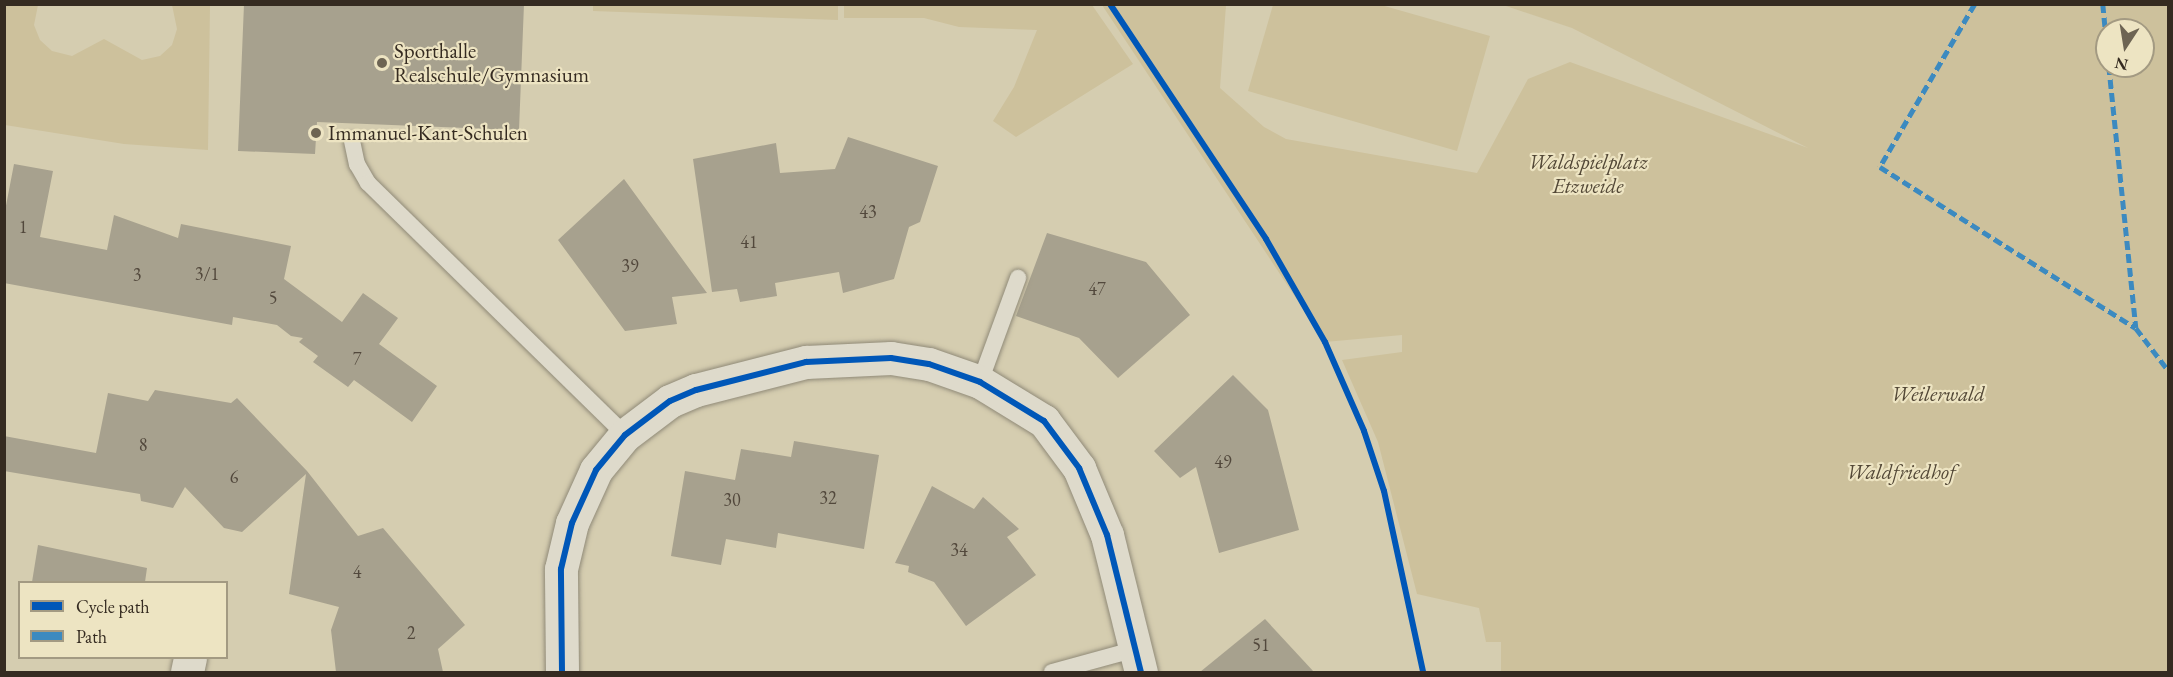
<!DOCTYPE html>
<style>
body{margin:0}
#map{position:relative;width:2173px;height:677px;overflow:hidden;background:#d5cdb0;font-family:"EB Garamond",serif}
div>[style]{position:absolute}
.green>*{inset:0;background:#cdc19c}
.building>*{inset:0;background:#a7a18e}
.roads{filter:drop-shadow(0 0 2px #908a78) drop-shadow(0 0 2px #908a78)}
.service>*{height:16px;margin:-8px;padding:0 8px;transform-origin:8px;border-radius:8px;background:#dedacb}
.minor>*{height:33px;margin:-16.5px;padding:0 16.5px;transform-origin:16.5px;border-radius:16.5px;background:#dedacb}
.quiet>*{height:4.5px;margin-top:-2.25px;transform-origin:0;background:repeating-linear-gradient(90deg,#3c8ac0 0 9px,transparent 0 13.5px)}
.cycleway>*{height:6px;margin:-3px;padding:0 3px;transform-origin:3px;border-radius:3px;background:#0057b8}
.dots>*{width:16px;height:16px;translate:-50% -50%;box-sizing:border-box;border:3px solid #ede4c2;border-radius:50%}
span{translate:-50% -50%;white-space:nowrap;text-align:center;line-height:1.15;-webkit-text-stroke:4.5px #ede4c2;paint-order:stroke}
.number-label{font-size:18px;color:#52483c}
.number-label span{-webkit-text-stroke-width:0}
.poi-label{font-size:21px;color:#352b21}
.left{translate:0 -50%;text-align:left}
.park-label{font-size:21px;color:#524736;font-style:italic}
.frame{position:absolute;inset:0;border:6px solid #352b21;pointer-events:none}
.legend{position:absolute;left:18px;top:581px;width:210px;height:78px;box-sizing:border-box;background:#ede4c2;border:2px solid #a39a82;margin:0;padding:8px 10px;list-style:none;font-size:18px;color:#352b21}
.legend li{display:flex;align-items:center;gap:12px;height:30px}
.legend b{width:30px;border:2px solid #a39a82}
.north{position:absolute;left:2095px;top:18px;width:60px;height:60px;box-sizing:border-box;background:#ede4c2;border:2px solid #a39a82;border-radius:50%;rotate:192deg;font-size:16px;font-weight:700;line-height:24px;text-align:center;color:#352b21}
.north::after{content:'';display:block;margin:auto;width:21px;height:27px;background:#6d6453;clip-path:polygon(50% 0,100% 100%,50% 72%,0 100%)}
</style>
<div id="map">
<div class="green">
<i style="clip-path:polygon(593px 4px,838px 4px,838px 20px,593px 11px)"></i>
<i style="clip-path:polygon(4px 5px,38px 5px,34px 25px,40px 40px,52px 51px,72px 56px,104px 39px,142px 60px,160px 56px,172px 45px,177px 29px,172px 5px,210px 5px,208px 150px,124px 144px,5px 125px)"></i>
<i style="clip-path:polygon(844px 5px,1092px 5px,1133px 64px,1016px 137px,993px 121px,1014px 87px,1037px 30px,959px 27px,924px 18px,844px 18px)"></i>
<i style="clip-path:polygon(evenodd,1102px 5px,1226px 5px,1220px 88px,1264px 127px,1286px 139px,1477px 173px,1528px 79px,1570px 62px,1808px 148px,1572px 28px,1503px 5px,2168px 5px,2168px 672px,1501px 672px,1501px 642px,1486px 642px,1479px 608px,1417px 594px,1378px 442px,1342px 360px,1402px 352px,1402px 335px,1325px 342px,1102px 5px,2107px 30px,2143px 30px,2143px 66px,2107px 66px,2107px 30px)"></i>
<i style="clip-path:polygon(1273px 5px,1381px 5px,1490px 36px,1457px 151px,1248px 91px)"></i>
</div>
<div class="building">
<i style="clip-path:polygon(244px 4px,524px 4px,519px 130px,317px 122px,315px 154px,238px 151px)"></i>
<i style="clip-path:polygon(848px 137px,938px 166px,920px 222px,909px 227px,894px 279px,843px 293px,839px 272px,775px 283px,777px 296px,740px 302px,737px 289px,712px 292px,693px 159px,776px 143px,780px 173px,835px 169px)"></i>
<i style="clip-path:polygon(14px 164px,53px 171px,40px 237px,107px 250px,114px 215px,178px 238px,181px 224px,291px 246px,284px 279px,342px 322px,363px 293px,398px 318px,379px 344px,437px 386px,412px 422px,354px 380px,348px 387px,313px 362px,318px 356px,299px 342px,303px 338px,291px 336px,277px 325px,233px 317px,232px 325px,4px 283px,4px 216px)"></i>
<i style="clip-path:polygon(624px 179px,707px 293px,672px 297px,677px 324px,625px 331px,558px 240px)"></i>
<i style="clip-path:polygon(1047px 233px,1146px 262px,1190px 315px,1118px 378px,1079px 338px,1016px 316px)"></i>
<i style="clip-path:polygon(1233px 375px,1268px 410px,1299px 530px,1219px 553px,1196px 467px,1180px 478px,1154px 451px)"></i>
<i style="clip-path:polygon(155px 390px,231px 403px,237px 398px,307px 471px,358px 536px,383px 528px,465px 625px,438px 649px,443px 672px,336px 672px,331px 630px,339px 607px,289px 594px,306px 474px,242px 532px,224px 528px,185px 487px,173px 508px,141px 501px,140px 494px,4px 471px,4px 436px,96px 453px,108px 393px,148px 401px)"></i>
<i style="clip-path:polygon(794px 441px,879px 455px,864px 549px,778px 533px,776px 548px,726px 539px,721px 565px,671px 556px,685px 471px,735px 480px,741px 449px,791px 457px)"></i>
<i style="clip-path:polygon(932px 486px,974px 509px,983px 497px,1019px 529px,1007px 537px,1036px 575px,966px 626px,934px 582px,908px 572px,909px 566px,895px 563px)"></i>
<i style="clip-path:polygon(38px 545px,147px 568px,145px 582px,32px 582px)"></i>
<i style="clip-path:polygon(1265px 619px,1314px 672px,1200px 672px)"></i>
</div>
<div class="roads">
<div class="service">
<i style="left:352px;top:141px;width:24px;rotate:78deg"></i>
<i style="left:357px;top:164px;width:22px;rotate:60deg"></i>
<i style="left:368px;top:183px;width:360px;rotate:44.4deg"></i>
<i style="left:980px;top:382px;width:111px;rotate:-69.9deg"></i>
<i style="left:1052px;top:672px;width:87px;rotate:-15.3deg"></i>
</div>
<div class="minor">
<i style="left:187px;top:672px;width:14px;rotate:-78deg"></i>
<i style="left:562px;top:672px;width:103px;rotate:-90.6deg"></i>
<i style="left:561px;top:569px;width:47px;rotate:-76.6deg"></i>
<i style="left:572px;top:523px;width:58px;rotate:-65.6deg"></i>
<i style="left:596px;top:470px;width:45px;rotate:-50.4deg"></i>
<i style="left:625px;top:435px;width:56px;rotate:-37.1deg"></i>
<i style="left:670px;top:401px;width:28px;rotate:-23deg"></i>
<i style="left:696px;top:390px;width:114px;rotate:-14.3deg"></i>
<i style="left:806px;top:362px;width:85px;rotate:-2.7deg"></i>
<i style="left:891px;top:358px;width:38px;rotate:9deg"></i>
<i style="left:929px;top:364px;width:54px;rotate:19.4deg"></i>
<i style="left:980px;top:382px;width:75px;rotate:31.4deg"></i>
<i style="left:1044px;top:421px;width:59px;rotate:53.3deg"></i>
<i style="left:1079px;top:468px;width:73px;rotate:67.3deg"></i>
<i style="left:1107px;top:535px;width:141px;rotate:76.1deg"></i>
</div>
</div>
<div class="quiet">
<i style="left:1975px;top:4px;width:189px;rotate:120.2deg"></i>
<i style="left:1880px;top:167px;width:302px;rotate:32.2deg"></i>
<i style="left:2136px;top:328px;width:53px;rotate:52.7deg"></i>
<i style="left:2103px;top:4px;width:42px;rotate:84.6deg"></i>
<i style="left:2109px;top:66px;width:263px;rotate:84.1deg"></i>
</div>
<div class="cycleway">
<i style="left:1110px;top:4px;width:282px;rotate:56.4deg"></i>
<i style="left:1266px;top:239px;width:119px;rotate:60.2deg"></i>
<i style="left:1325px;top:342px;width:97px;rotate:66.3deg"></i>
<i style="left:1364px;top:431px;width:63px;rotate:71.6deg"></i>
<i style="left:1384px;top:491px;width:185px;rotate:77.8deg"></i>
<i style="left:562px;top:672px;width:103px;rotate:-90.6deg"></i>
<i style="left:561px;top:569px;width:47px;rotate:-76.6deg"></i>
<i style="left:572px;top:523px;width:58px;rotate:-65.6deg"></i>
<i style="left:596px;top:470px;width:45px;rotate:-50.4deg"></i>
<i style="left:625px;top:435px;width:56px;rotate:-37.1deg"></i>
<i style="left:670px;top:401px;width:28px;rotate:-23deg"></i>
<i style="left:696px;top:390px;width:114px;rotate:-14.3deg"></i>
<i style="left:806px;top:362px;width:85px;rotate:-2.7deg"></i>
<i style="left:891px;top:358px;width:38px;rotate:9deg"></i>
<i style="left:929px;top:364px;width:54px;rotate:19.4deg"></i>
<i style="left:980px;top:382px;width:75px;rotate:31.4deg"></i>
<i style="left:1044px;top:421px;width:59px;rotate:53.3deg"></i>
<i style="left:1079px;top:468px;width:73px;rotate:67.3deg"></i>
<i style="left:1107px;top:535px;width:141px;rotate:76.1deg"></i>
</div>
<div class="dots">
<i style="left:382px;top:63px;background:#6d6453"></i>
<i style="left:316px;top:133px;background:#6d6453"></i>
</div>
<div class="number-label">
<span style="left:868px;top:212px">43</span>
<span style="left:23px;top:227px">1</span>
<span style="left:749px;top:242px">41</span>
<span style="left:630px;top:266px">39</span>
<span style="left:207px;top:274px">3/1</span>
<span style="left:137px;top:275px">3</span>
<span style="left:1097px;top:289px">47</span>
<span style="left:273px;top:298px">5</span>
<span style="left:357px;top:359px">7</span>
<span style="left:143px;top:445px">8</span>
<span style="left:1223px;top:462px">49</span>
<span style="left:234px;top:477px">6</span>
<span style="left:828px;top:498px">32</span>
<span style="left:732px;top:500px">30</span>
<span style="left:959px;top:550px">34</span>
<span style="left:357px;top:572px">4</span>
<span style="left:411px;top:633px">2</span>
<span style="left:1261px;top:645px">51</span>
</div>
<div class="poi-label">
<span class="left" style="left:394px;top:63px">Sporthalle<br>Realschule/Gymnasium</span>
<span class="left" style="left:328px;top:133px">Immanuel-Kant-Schulen</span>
</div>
<div class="park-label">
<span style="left:1588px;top:174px">Waldspielplatz<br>Etzweide</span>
<span style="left:1938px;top:394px">Weilerwald</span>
<span style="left:1901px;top:472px">Waldfriedhof</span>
</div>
<div class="frame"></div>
<ul class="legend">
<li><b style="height:8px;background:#0057b8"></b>Cycle path</li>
<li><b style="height:8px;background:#3c8ac0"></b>Path</li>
</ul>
<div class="north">N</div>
</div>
